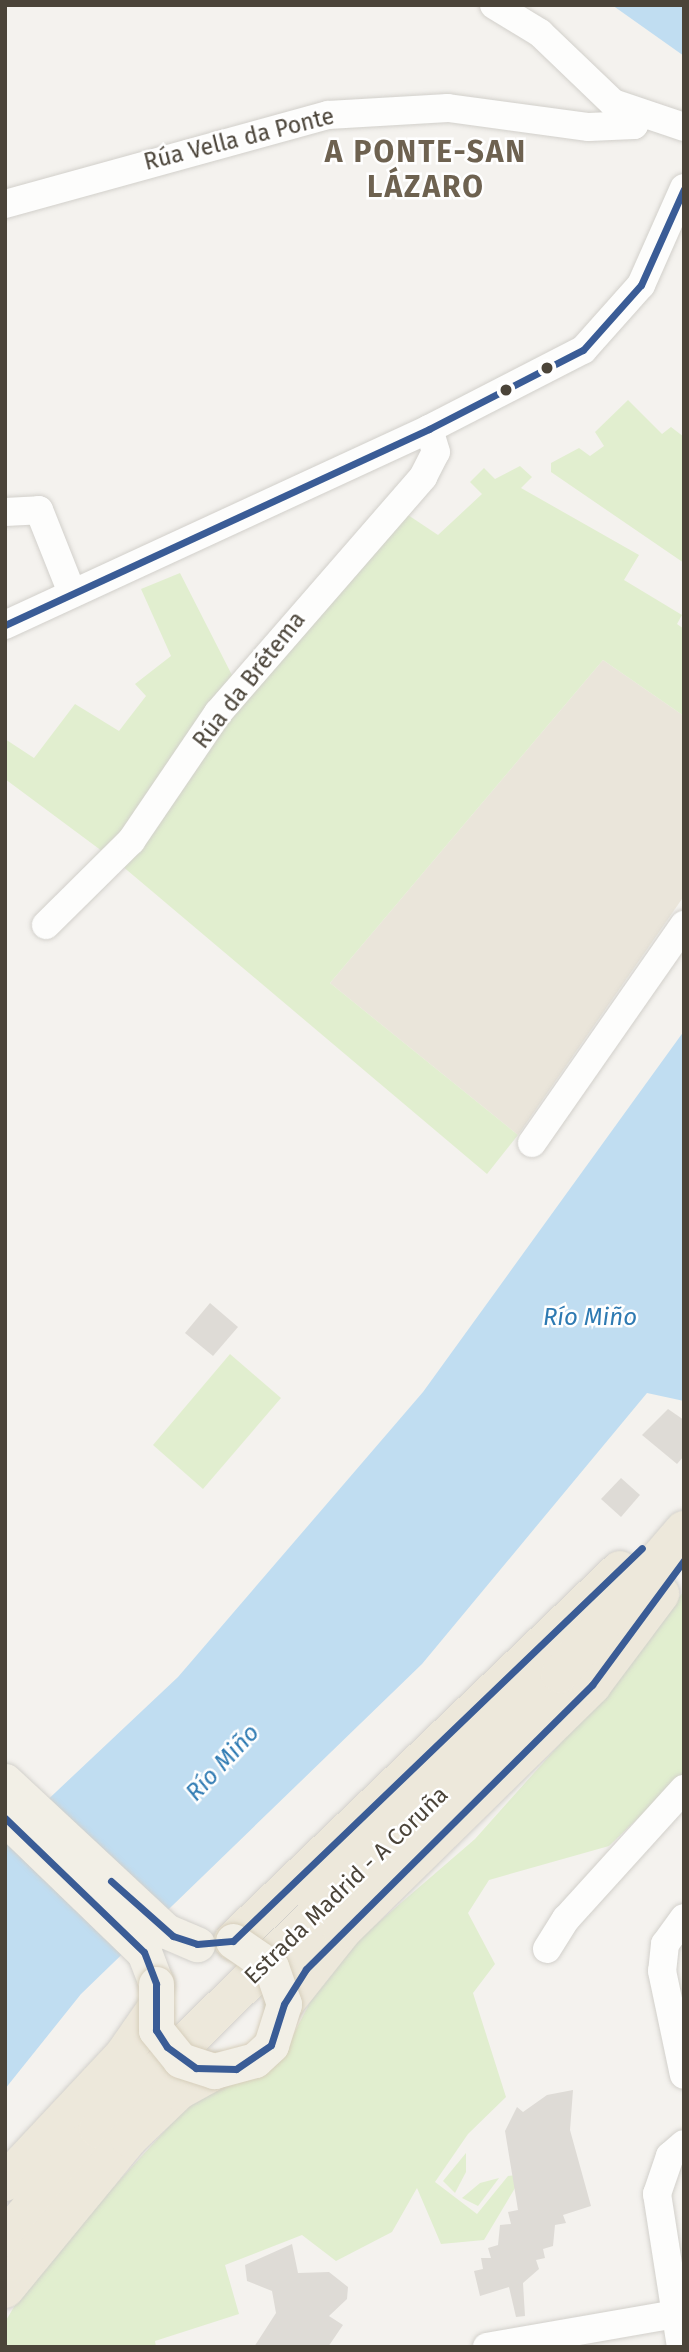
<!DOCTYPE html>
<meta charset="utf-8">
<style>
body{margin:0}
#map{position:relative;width:689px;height:2352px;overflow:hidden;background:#f4f2ee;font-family:"Fira Sans",sans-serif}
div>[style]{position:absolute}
.education>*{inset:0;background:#eae5da}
.green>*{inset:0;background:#e1eecf}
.water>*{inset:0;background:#c0ddf1}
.building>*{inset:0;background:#dedbd6}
.roads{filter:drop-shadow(0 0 2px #d2d0cb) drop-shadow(0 0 2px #d2d0cb)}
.minor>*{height:28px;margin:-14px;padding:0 14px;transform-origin:14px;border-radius:14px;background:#fdfdfc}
.major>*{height:35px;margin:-17.5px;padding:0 17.5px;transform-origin:17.5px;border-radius:17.5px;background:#f2efe6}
.highway>*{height:38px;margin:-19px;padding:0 19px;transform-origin:19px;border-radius:19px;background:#ede8db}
.bridges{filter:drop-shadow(0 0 2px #d6cebb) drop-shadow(0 0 2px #d6cebb)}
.major-bridge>*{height:35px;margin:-17.5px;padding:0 17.5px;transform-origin:17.5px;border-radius:17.5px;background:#f2efe6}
.bus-1>*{height:7px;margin:-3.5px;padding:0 3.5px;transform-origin:3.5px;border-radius:3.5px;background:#3a5c96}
.dots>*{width:19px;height:19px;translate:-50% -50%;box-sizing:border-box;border:4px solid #fff;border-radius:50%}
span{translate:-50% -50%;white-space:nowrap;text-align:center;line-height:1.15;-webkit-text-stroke:5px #fff;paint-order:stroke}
.street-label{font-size:23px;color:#4b4439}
.water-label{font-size:24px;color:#2e7ab2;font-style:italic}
.district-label{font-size:30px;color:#6e6250;font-weight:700;letter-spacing:2px}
.frame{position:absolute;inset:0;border:7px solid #4b4439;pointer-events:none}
</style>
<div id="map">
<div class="education">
<i style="clip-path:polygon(603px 660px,684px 716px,684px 896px,518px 1135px,330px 983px)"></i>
</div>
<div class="green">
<i style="clip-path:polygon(628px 400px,662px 434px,671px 427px,684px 437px,684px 563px,551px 472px,551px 463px,579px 448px,590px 456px,604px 446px,595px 432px)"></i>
<i style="clip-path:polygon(520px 466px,532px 477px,521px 488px,639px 555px,624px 580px,682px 615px,677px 624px,684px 629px,684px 716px,603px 660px,330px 983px,518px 1135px,487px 1174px,121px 865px,212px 733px,399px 509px,438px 535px,482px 494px,470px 482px,484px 468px,495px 479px)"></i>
<i style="clip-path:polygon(180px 573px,236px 683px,110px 857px,5px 779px,5px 739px,34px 758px,75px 704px,119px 731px,146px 696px,135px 684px,171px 656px,141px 589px)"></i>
<i style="clip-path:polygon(230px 1354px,281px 1398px,203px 1489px,153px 1445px)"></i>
<i style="clip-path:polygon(684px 1591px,684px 1774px,609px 1846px,489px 1880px,468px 1913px,495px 1964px,473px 1993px,506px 2097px,468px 2134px,435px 2182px,477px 2214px,508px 2176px,517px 2175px,518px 2183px,484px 2240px,441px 2244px,417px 2188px,392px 2232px,336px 2261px,302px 2235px,225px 2265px,239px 2314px,155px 2341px,156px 2347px,5px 2347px,5px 2322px,33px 2275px,193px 2100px,282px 2057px,329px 1965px,475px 1839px,601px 1698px)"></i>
<i style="clip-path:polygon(466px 2153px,466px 2172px,455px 2193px,443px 2181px)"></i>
<i style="clip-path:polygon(499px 2178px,478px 2206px,462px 2198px,480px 2183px)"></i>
</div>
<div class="water">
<i style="clip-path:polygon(612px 5px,684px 5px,684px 56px)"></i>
<i style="clip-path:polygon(684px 1031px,684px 1401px,647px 1393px,422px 1664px,81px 1994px,5px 2089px,5px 1840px,178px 1677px,423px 1392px)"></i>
</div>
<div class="building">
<i style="clip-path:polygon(210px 1303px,238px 1327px,213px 1356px,185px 1333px)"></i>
<i style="clip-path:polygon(668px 1409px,684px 1420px,684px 1456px,677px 1464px,642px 1435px)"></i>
<i style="clip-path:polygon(621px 1478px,640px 1495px,621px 1517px,601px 1499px)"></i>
<i style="clip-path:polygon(573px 2090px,570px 2130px,591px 2206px,563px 2215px,566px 2223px,555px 2225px,553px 2246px,543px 2249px,545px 2258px,536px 2260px,539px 2269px,523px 2283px,525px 2316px,516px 2317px,509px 2287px,480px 2296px,474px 2271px,483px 2269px,481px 2258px,491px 2258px,488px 2248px,498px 2245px,500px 2225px,511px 2224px,508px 2212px,518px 2210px,505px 2131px,517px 2107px,523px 2112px,547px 2095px)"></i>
<i style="clip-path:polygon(292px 2244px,298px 2273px,329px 2272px,348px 2287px,347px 2299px,329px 2316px,343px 2325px,328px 2347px,254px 2347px,276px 2313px,272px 2291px,247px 2281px,245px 2265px)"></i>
</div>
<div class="roads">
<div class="minor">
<i style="left:494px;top:5px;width:54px;rotate:31.3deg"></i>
<i style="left:540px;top:33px;width:101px;rotate:43.8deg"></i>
<i style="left:613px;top:103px;width:75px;rotate:18.7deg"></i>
<i style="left:5px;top:204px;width:335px;rotate:-15.4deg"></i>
<i style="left:328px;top:115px;width:120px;rotate:-3.3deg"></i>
<i style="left:448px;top:108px;width:142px;rotate:7.7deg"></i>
<i style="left:589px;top:127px;width:45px;rotate:-2.5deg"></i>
<i style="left:634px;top:125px;width:11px;rotate:-68deg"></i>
<i style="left:5px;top:512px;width:34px;rotate:-3deg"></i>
<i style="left:39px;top:510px;width:89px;rotate:68.3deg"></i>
<i style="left:5px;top:625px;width:467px;rotate:-24.8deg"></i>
<i style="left:429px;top:429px;width:173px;rotate:-27.2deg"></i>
<i style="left:583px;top:350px;width:87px;rotate:-48.3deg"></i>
<i style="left:641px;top:285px;width:106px;rotate:-66.1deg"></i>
<i style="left:46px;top:925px;width:120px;rotate:-44.7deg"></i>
<i style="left:131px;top:841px;width:155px;rotate:-55.8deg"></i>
<i style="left:218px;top:713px;width:313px;rotate:-49deg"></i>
<i style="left:423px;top:477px;width:28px;rotate:-63deg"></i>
<i style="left:436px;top:452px;width:24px;rotate:-107deg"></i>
<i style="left:532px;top:1143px;width:266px;rotate:-55.1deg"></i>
<i style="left:684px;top:1918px;width:32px;rotate:126deg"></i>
<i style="left:665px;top:1944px;width:27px;rotate:96deg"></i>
<i style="left:662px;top:1971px;width:106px;rotate:78.1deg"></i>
<i style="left:547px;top:1949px;width:36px;rotate:-58deg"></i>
<i style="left:566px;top:1919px;width:176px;rotate:-47.8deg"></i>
<i style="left:487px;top:2347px;width:192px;rotate:-9.9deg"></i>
<i style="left:681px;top:2347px;width:155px;rotate:-98.9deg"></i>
<i style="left:657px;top:2194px;width:40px;rotate:-71.1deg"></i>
<i style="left:670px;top:2156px;width:18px;rotate:-41deg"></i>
</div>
<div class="major">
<i style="left:5px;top:1781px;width:220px;rotate:43deg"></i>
<i style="left:166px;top:1931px;width:34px;rotate:23deg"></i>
<i style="left:5px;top:1818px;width:193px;rotate:44deg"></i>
<i style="left:144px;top:1952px;width:34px;rotate:69deg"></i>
</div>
<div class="highway">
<i style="left:233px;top:1941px;width:536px;rotate:-43.79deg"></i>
<i style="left:284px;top:2004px;width:93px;rotate:-51.5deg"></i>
<i style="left:342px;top:1931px;width:351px;rotate:-44.5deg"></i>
<i style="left:592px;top:1685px;width:114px;rotate:-53.2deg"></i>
<i style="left:5px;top:2182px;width:173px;rotate:-46.9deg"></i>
<i style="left:123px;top:2056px;width:52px;rotate:-55.1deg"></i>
<i style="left:5px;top:2238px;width:143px;rotate:-49.5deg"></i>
<i style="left:98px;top:2129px;width:648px;rotate:-44.56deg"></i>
<i style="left:560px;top:1674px;width:190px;rotate:-49.3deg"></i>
<i style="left:5px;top:2289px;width:195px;rotate:-50.6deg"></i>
<i style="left:129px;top:2138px;width:68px;rotate:-43.8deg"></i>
<i style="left:178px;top:2091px;width:41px;rotate:-29.1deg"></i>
</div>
</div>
<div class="bridges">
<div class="major-bridge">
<i style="left:156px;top:1984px;width:46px;rotate:90deg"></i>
<i style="left:156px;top:2030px;width:38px;rotate:51deg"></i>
<i style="left:180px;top:2060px;width:36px;rotate:18deg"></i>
<i style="left:214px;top:2071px;width:42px;rotate:-15deg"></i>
<i style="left:255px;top:2060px;width:22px;rotate:-43deg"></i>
<i style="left:271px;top:2045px;width:43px;rotate:-72.4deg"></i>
<i style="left:284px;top:2004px;width:39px;rotate:-109deg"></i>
<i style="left:271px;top:1967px;width:46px;rotate:-145.6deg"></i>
</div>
</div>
<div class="bus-1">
<i style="left:5px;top:625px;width:467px;rotate:-24.8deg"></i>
<i style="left:429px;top:429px;width:173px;rotate:-27.2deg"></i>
<i style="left:583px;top:350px;width:87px;rotate:-48.3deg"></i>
<i style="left:641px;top:285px;width:105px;rotate:-65.9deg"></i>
<i style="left:5px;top:1818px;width:193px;rotate:44deg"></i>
<i style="left:144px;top:1952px;width:34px;rotate:69deg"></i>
<i style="left:156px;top:1984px;width:46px;rotate:90deg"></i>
<i style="left:156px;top:2030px;width:20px;rotate:57deg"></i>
<i style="left:167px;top:2047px;width:36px;rotate:36deg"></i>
<i style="left:196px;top:2068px;width:40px;rotate:1.4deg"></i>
<i style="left:236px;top:2069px;width:42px;rotate:-34.4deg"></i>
<i style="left:271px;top:2045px;width:43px;rotate:-72.4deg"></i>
<i style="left:284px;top:2004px;width:41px;rotate:-57.8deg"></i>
<i style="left:306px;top:1969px;width:403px;rotate:-44.8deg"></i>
<i style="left:592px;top:1685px;width:155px;rotate:-53.6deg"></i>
<i style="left:111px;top:1881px;width:83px;rotate:41.6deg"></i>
<i style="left:173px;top:1936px;width:25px;rotate:18deg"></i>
<i style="left:197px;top:1944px;width:36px;rotate:-5deg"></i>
<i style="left:233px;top:1941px;width:567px;rotate:-43.86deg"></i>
</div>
<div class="dots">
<i style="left:547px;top:368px;background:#4b4439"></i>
<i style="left:506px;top:390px;background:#4b4439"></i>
</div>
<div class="street-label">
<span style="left:239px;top:139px;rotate:-14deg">Rúa Vella da Ponte</span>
<span style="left:249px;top:680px;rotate:-52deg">Rúa da Brétema</span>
<span style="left:346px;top:1885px;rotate:-44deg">Estrada Madrid - A Coruña</span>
</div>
<div class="water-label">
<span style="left:590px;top:1318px">Río Miño</span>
<span style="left:223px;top:1763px;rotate:-47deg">Río Miño</span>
</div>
<div class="district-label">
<span style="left:426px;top:169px">A PONTE-SAN<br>LÁZARO</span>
</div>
<div class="frame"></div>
</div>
